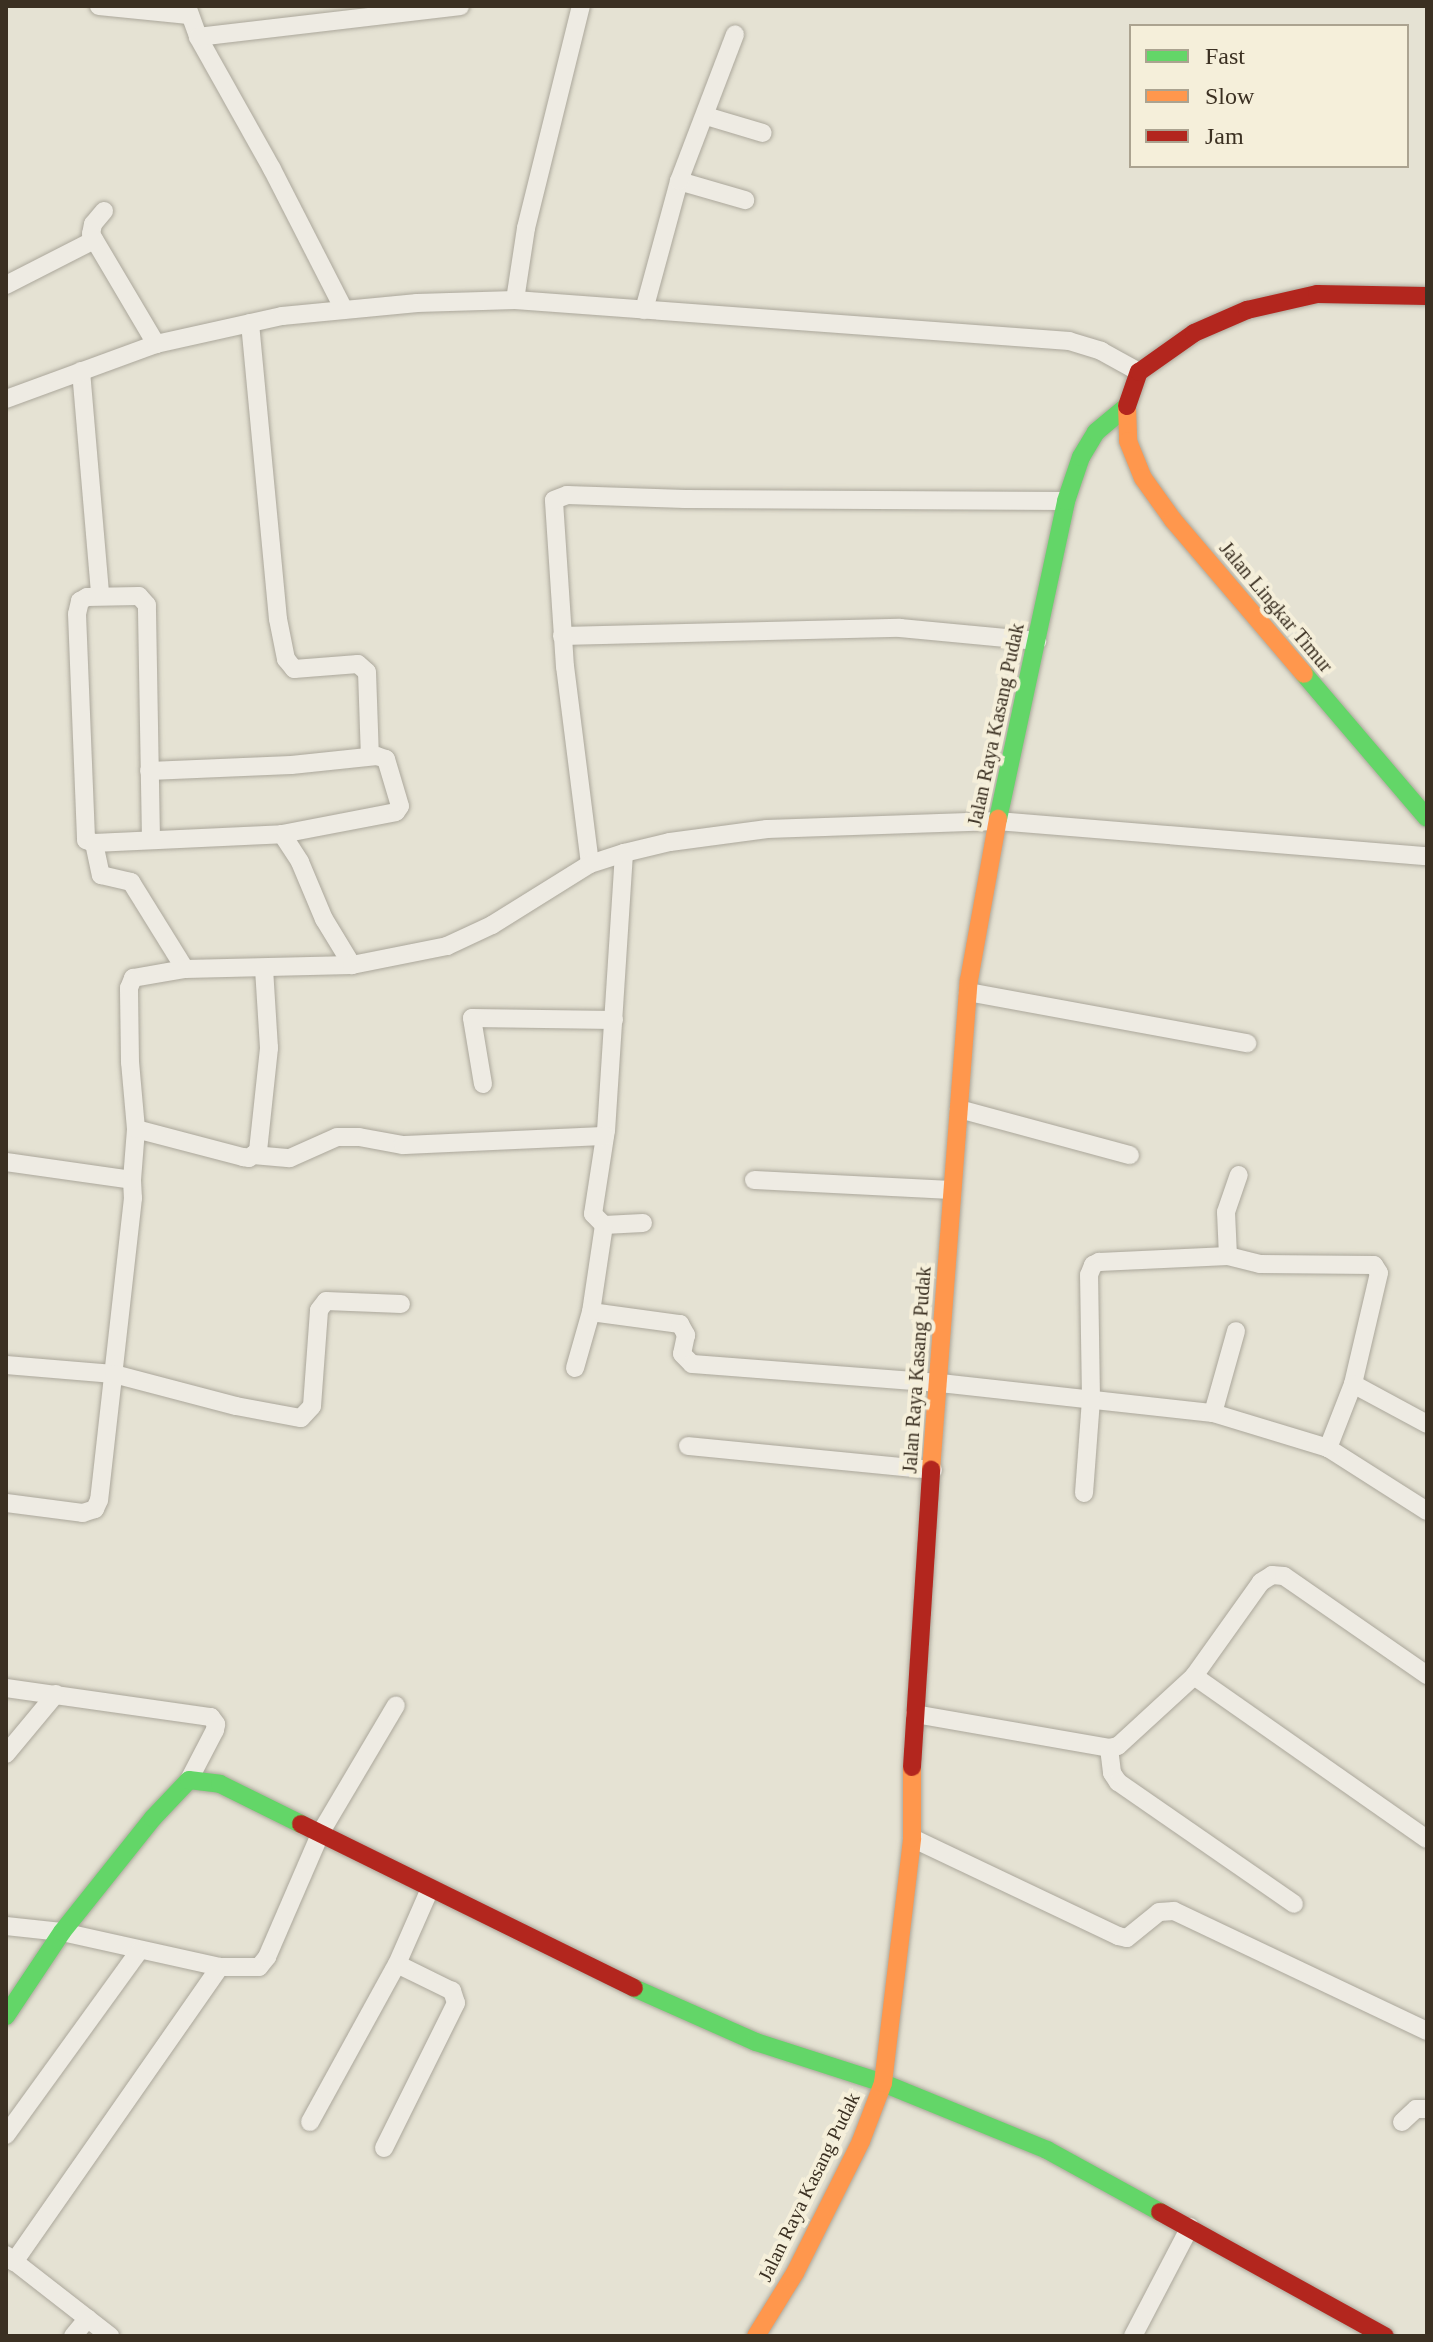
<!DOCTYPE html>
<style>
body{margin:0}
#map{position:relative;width:1433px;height:2342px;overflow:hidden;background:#e5e2d3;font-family:Georgia,serif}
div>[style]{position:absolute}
.roads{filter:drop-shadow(0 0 2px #aba79b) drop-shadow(0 0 2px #aba79b)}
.street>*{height:18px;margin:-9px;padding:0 9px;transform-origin:9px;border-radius:9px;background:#eeebe3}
.fast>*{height:18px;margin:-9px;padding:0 9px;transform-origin:9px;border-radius:9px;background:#63d668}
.slow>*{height:18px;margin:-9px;padding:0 9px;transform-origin:9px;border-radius:9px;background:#ff974d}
.jam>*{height:18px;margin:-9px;padding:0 9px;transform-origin:9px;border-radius:9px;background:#b3261e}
span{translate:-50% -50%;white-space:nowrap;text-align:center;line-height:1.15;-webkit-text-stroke:8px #f5efda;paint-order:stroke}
.street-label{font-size:20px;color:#3b3022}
.frame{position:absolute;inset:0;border:8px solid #3b3022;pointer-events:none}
.legend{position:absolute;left:1129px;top:24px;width:280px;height:144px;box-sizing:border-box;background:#f5efda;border:2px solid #aba390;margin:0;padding:10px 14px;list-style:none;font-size:24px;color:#3b3022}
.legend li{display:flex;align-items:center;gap:16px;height:40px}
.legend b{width:40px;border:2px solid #aba390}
</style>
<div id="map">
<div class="roads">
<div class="street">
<i style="left:99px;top:6px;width:90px;rotate:5.7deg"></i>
<i style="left:187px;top:6px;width:33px;rotate:70deg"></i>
<i style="left:198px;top:37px;width:151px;rotate:60.7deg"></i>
<i style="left:272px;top:169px;width:158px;rotate:62.9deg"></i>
<i style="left:198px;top:37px;width:264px;rotate:-6.7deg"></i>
<i style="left:706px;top:116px;width:59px;rotate:16.6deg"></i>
<i style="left:679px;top:181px;width:69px;rotate:16.1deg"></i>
<i style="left:104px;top:211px;width:17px;rotate:130deg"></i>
<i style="left:93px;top:224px;width:10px;rotate:101deg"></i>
<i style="left:91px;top:234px;width:128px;rotate:59.4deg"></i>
<i style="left:6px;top:285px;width:99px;rotate:-27.1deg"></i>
<i style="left:515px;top:300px;width:73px;rotate:-81.3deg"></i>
<i style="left:526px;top:228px;width:229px;rotate:-76.1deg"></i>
<i style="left:644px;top:310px;width:134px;rotate:-74.8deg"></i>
<i style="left:679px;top:181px;width:157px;rotate:-69.1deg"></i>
<i style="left:250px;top:323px;width:297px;rotate:84.6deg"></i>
<i style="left:278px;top:619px;width:41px;rotate:78.7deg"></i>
<i style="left:286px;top:659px;width:13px;rotate:51deg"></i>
<i style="left:294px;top:669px;width:64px;rotate:-4.5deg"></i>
<i style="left:358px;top:664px;width:12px;rotate:42deg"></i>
<i style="left:367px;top:672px;width:84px;rotate:88deg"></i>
<i style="left:81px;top:371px;width:224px;rotate:85.1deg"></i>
<i style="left:6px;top:399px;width:160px;rotate:-20.1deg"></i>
<i style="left:156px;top:344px;width:129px;rotate:-12.5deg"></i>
<i style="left:282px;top:316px;width:136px;rotate:-5.5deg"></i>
<i style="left:417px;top:303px;width:98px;rotate:-1.8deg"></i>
<i style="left:515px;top:300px;width:556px;rotate:4.23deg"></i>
<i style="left:1069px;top:341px;width:34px;rotate:17deg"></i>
<i style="left:1101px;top:351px;width:43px;rotate:28.9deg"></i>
<i style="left:562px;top:636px;width:338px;rotate:-1.4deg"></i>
<i style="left:900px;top:628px;width:138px;rotate:5.4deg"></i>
<i style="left:282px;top:834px;width:33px;rotate:57deg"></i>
<i style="left:300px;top:862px;width:62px;rotate:67.2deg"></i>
<i style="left:324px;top:919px;width:54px;rotate:58.7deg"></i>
<i style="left:151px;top:840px;width:235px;rotate:-91deg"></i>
<i style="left:147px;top:605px;width:12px;rotate:-132deg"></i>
<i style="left:139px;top:596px;width:52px;rotate:178.9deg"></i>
<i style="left:87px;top:597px;width:8px;rotate:150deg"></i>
<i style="left:80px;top:601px;width:13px;rotate:103deg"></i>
<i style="left:77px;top:614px;width:226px;rotate:87.7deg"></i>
<i style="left:86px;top:840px;width:9px;rotate:21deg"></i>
<i style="left:94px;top:843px;width:33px;rotate:78deg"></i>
<i style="left:101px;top:875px;width:31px;rotate:13deg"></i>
<i style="left:131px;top:882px;width:102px;rotate:58.2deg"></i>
<i style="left:94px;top:843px;width:188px;rotate:-2.7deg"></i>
<i style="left:282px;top:834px;width:116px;rotate:-10.9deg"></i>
<i style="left:396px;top:812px;width:7px;rotate:-56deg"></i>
<i style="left:400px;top:806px;width:49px;rotate:-106.6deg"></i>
<i style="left:386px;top:759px;width:9px;rotate:-162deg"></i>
<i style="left:377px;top:756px;width:86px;rotate:174deg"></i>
<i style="left:291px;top:765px;width:142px;rotate:177.6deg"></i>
<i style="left:624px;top:853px;width:278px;rotate:93.7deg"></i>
<i style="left:606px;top:1130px;width:85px;rotate:98.8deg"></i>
<i style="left:593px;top:1214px;width:16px;rotate:45deg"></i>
<i style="left:604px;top:1225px;width:39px;rotate:-3deg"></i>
<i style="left:590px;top:864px;width:199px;rotate:-97.2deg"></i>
<i style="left:565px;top:667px;width:167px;rotate:-93.8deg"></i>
<i style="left:554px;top:500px;width:14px;rotate:-21deg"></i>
<i style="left:567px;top:495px;width:118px;rotate:1.9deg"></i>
<i style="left:685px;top:499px;width:381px;rotate:0.3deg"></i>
<i style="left:968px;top:992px;width:284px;rotate:10.4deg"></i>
<i style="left:483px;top:1084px;width:67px;rotate:-99.5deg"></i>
<i style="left:472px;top:1018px;width:142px;rotate:0.8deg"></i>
<i style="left:959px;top:1109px;width:177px;rotate:15.1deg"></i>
<i style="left:136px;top:1129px;width:111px;rotate:14.7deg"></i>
<i style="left:243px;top:1157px;width:6px;rotate:9deg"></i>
<i style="left:249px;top:1158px;width:11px;rotate:-38deg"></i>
<i style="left:258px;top:1151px;width:104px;rotate:-83.9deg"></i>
<i style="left:269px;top:1048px;width:80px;rotate:-93.6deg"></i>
<i style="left:253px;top:1155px;width:37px;rotate:5deg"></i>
<i style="left:290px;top:1158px;width:51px;rotate:-24.1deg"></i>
<i style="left:337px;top:1137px;width:22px"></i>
<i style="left:359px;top:1137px;width:45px;rotate:10.3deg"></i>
<i style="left:403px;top:1145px;width:202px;rotate:-2.6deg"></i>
<i style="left:6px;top:1162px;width:127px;rotate:8.1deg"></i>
<i style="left:132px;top:1180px;width:18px;rotate:87deg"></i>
<i style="left:133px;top:1198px;width:304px;rotate:96.4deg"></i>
<i style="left:99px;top:1500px;width:10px;rotate:114deg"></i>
<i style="left:95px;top:1509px;width:13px;rotate:162deg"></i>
<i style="left:83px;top:1513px;width:78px;rotate:-172.6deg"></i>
<i style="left:132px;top:1180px;width:51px;rotate:-85.5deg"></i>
<i style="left:136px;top:1129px;width:67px;rotate:-95.1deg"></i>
<i style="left:130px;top:1062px;width:74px;rotate:-90.8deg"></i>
<i style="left:129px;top:988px;width:11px;rotate:-68deg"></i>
<i style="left:133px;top:978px;width:53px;rotate:-9.8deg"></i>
<i style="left:185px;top:969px;width:167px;rotate:-1.4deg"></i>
<i style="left:352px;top:965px;width:97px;rotate:-11.3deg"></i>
<i style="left:447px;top:946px;width:50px;rotate:-25deg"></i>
<i style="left:492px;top:925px;width:115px;rotate:-31.9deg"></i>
<i style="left:590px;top:864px;width:36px;rotate:-18deg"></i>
<i style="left:624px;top:853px;width:47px;rotate:-13.4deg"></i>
<i style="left:670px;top:842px;width:98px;rotate:-7.6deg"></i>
<i style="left:767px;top:829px;width:230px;rotate:-2deg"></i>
<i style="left:997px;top:821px;width:431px;rotate:4.7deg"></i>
<i style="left:754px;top:1180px;width:198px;rotate:2.9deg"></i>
<i style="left:1228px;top:1256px;width:44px;rotate:-92.6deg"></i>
<i style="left:1226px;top:1212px;width:39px;rotate:-71deg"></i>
<i style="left:591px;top:1312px;width:90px;rotate:7.7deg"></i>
<i style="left:680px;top:1324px;width:13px;rotate:61deg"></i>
<i style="left:686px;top:1335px;width:19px;rotate:102deg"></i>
<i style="left:682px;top:1354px;width:14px;rotate:45deg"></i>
<i style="left:692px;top:1364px;width:249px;rotate:4.4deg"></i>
<i style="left:940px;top:1383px;width:275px;rotate:6.3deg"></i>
<i style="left:1213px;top:1413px;width:120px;rotate:16.9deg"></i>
<i style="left:1328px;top:1448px;width:117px;rotate:32.5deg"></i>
<i style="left:6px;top:1365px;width:108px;rotate:4.8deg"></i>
<i style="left:114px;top:1374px;width:126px;rotate:14.7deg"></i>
<i style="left:236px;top:1406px;width:66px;rotate:10.5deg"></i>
<i style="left:301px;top:1418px;width:16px;rotate:-47deg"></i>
<i style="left:312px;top:1406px;width:96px;rotate:-85.8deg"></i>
<i style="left:319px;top:1310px;width:11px;rotate:-52deg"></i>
<i style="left:326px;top:1301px;width:75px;rotate:2.3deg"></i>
<i style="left:575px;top:1368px;width:58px;rotate:-74.1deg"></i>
<i style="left:591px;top:1312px;width:88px;rotate:-81.5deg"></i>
<i style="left:1353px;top:1384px;width:84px;rotate:28.4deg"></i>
<i style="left:1213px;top:1413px;width:85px;rotate:-74.3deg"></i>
<i style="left:688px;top:1446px;width:246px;rotate:5.6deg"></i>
<i style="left:1084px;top:1493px;width:94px;rotate:-85.7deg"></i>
<i style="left:1091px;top:1399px;width:124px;rotate:-90.9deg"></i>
<i style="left:1089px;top:1275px;width:11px;rotate:-68deg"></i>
<i style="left:1093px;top:1265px;width:7px;rotate:-27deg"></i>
<i style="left:1099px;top:1262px;width:129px;rotate:-2.7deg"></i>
<i style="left:1228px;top:1256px;width:33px;rotate:14deg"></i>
<i style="left:1260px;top:1264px;width:114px;rotate:0.5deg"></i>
<i style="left:1374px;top:1265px;width:9px;rotate:58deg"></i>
<i style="left:1379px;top:1273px;width:114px;rotate:103.2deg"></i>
<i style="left:1353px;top:1384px;width:69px;rotate:111.3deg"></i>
<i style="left:1194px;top:1676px;width:284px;rotate:35deg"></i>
<i style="left:6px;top:1688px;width:207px;rotate:8.1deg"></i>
<i style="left:211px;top:1717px;width:9px;rotate:54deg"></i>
<i style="left:216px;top:1724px;width:6px;rotate:99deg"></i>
<i style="left:215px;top:1730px;width:56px;rotate:117.5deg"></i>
<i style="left:915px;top:1714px;width:197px;rotate:9.9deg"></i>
<i style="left:1109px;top:1748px;width:9px;rotate:-13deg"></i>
<i style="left:1118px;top:1746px;width:103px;rotate:-42.6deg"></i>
<i style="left:1194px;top:1676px;width:115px;rotate:-54.5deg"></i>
<i style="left:1261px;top:1582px;width:13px;rotate:-32deg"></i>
<i style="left:1272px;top:1575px;width:12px;rotate:5deg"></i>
<i style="left:1284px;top:1576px;width:174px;rotate:34.7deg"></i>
<i style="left:1109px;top:1748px;width:25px;rotate:83deg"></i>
<i style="left:1112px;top:1773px;width:11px;rotate:56deg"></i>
<i style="left:1118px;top:1782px;width:214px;rotate:34.7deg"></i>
<i style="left:6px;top:1754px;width:78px;rotate:-50.2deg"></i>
<i style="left:912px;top:1838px;width:228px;rotate:25.4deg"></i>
<i style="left:1118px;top:1936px;width:9px;rotate:13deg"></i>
<i style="left:1127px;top:1938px;width:41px;rotate:-39.1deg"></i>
<i style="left:1159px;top:1912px;width:15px;rotate:-4deg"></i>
<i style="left:1174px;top:1911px;width:280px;rotate:25.4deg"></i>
<i style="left:6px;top:1926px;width:56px;rotate:6.1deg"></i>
<i style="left:62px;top:1932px;width:162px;rotate:12.5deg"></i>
<i style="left:220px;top:1967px;width:39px"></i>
<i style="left:259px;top:1967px;width:13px;rotate:-51deg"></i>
<i style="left:267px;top:1957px;width:136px;rotate:-66.6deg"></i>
<i style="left:321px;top:1832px;width:147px;rotate:-59.4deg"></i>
<i style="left:310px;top:2122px;width:180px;rotate:-61.2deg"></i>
<i style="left:397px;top:1964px;width:82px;rotate:-66.3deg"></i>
<i style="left:1402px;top:2122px;width:19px;rotate:-43deg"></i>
<i style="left:1416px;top:2109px;width:11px"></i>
<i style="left:6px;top:2135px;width:227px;rotate:-54.1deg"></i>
<i style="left:384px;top:2148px;width:162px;rotate:-63.6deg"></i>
<i style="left:456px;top:2003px;width:13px;rotate:-108deg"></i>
<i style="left:452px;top:1991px;width:61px;rotate:-153.9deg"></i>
<i style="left:6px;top:2255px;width:132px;rotate:37.9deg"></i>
<i style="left:14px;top:2262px;width:360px;rotate:-55.1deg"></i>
<i style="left:73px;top:2336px;width:23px;rotate:-50deg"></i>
<i style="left:1133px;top:2336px;width:123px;rotate:-62.4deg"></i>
</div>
<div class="fast">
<i style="left:1304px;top:674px;width:189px;rotate:49.5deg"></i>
<i style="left:998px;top:819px;width:325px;rotate:-77.9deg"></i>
<i style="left:1066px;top:501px;width:46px;rotate:-71.2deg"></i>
<i style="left:1081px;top:457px;width:29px;rotate:-59deg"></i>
<i style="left:1096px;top:432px;width:40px;rotate:-40deg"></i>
<i style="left:634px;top:1988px;width:133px;rotate:23.9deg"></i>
<i style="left:756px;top:2042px;width:133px;rotate:17.9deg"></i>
<i style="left:883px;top:2083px;width:177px;rotate:22.2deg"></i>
<i style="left:1047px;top:2150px;width:129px;rotate:28.8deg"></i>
<i style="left:6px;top:2016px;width:101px;rotate:-56.3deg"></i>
<i style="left:62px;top:1932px;width:146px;rotate:-51.4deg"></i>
<i style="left:153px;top:1818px;width:52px;rotate:-46.5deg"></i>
<i style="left:189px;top:1780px;width:31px;rotate:7deg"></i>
<i style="left:220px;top:1784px;width:90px;rotate:26.3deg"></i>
</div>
<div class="slow">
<i style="left:1127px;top:406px;width:35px;rotate:88deg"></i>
<i style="left:1128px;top:441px;width:40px;rotate:68deg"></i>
<i style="left:1143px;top:478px;width:52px;rotate:54.5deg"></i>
<i style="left:1173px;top:520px;width:202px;rotate:49.6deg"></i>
<i style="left:931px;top:1470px;width:491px;rotate:-85.6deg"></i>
<i style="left:969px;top:980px;width:164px;rotate:-79.8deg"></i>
<i style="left:756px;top:2336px;width:74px;rotate:-58.2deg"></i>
<i style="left:795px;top:2273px;width:148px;rotate:-63.4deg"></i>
<i style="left:861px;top:2141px;width:62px;rotate:-69.2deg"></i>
<i style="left:883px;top:2083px;width:247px;rotate:-83.2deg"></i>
<i style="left:912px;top:1838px;width:71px;rotate:-90deg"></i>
</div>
<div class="jam">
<i style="left:1127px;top:406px;width:36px;rotate:-71deg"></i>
<i style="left:1139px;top:372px;width:67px;rotate:-35.3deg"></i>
<i style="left:1194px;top:333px;width:58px;rotate:-23.5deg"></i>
<i style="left:1247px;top:310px;width:72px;rotate:-12.9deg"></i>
<i style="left:1317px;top:294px;width:110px;rotate:1deg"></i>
<i style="left:912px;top:1767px;width:298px;rotate:-86.3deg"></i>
<i style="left:301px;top:1824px;width:371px;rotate:26.2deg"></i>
<i style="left:1160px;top:2212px;width:257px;rotate:28.9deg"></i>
</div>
</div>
<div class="street-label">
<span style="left:1276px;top:607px;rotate:50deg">Jalan Lingkar Timur</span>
<span style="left:996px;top:725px;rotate:-78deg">Jalan Raya Kasang Pudak</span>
<span style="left:917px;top:1370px;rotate:-86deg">Jalan Raya Kasang Pudak</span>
<span style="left:809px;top:2187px;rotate:-64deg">Jalan Raya Kasang Pudak</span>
</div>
<div class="frame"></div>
<ul class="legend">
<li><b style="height:10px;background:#63d668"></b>Fast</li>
<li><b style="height:10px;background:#ff974d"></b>Slow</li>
<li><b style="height:10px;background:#b3261e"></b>Jam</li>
</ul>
</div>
